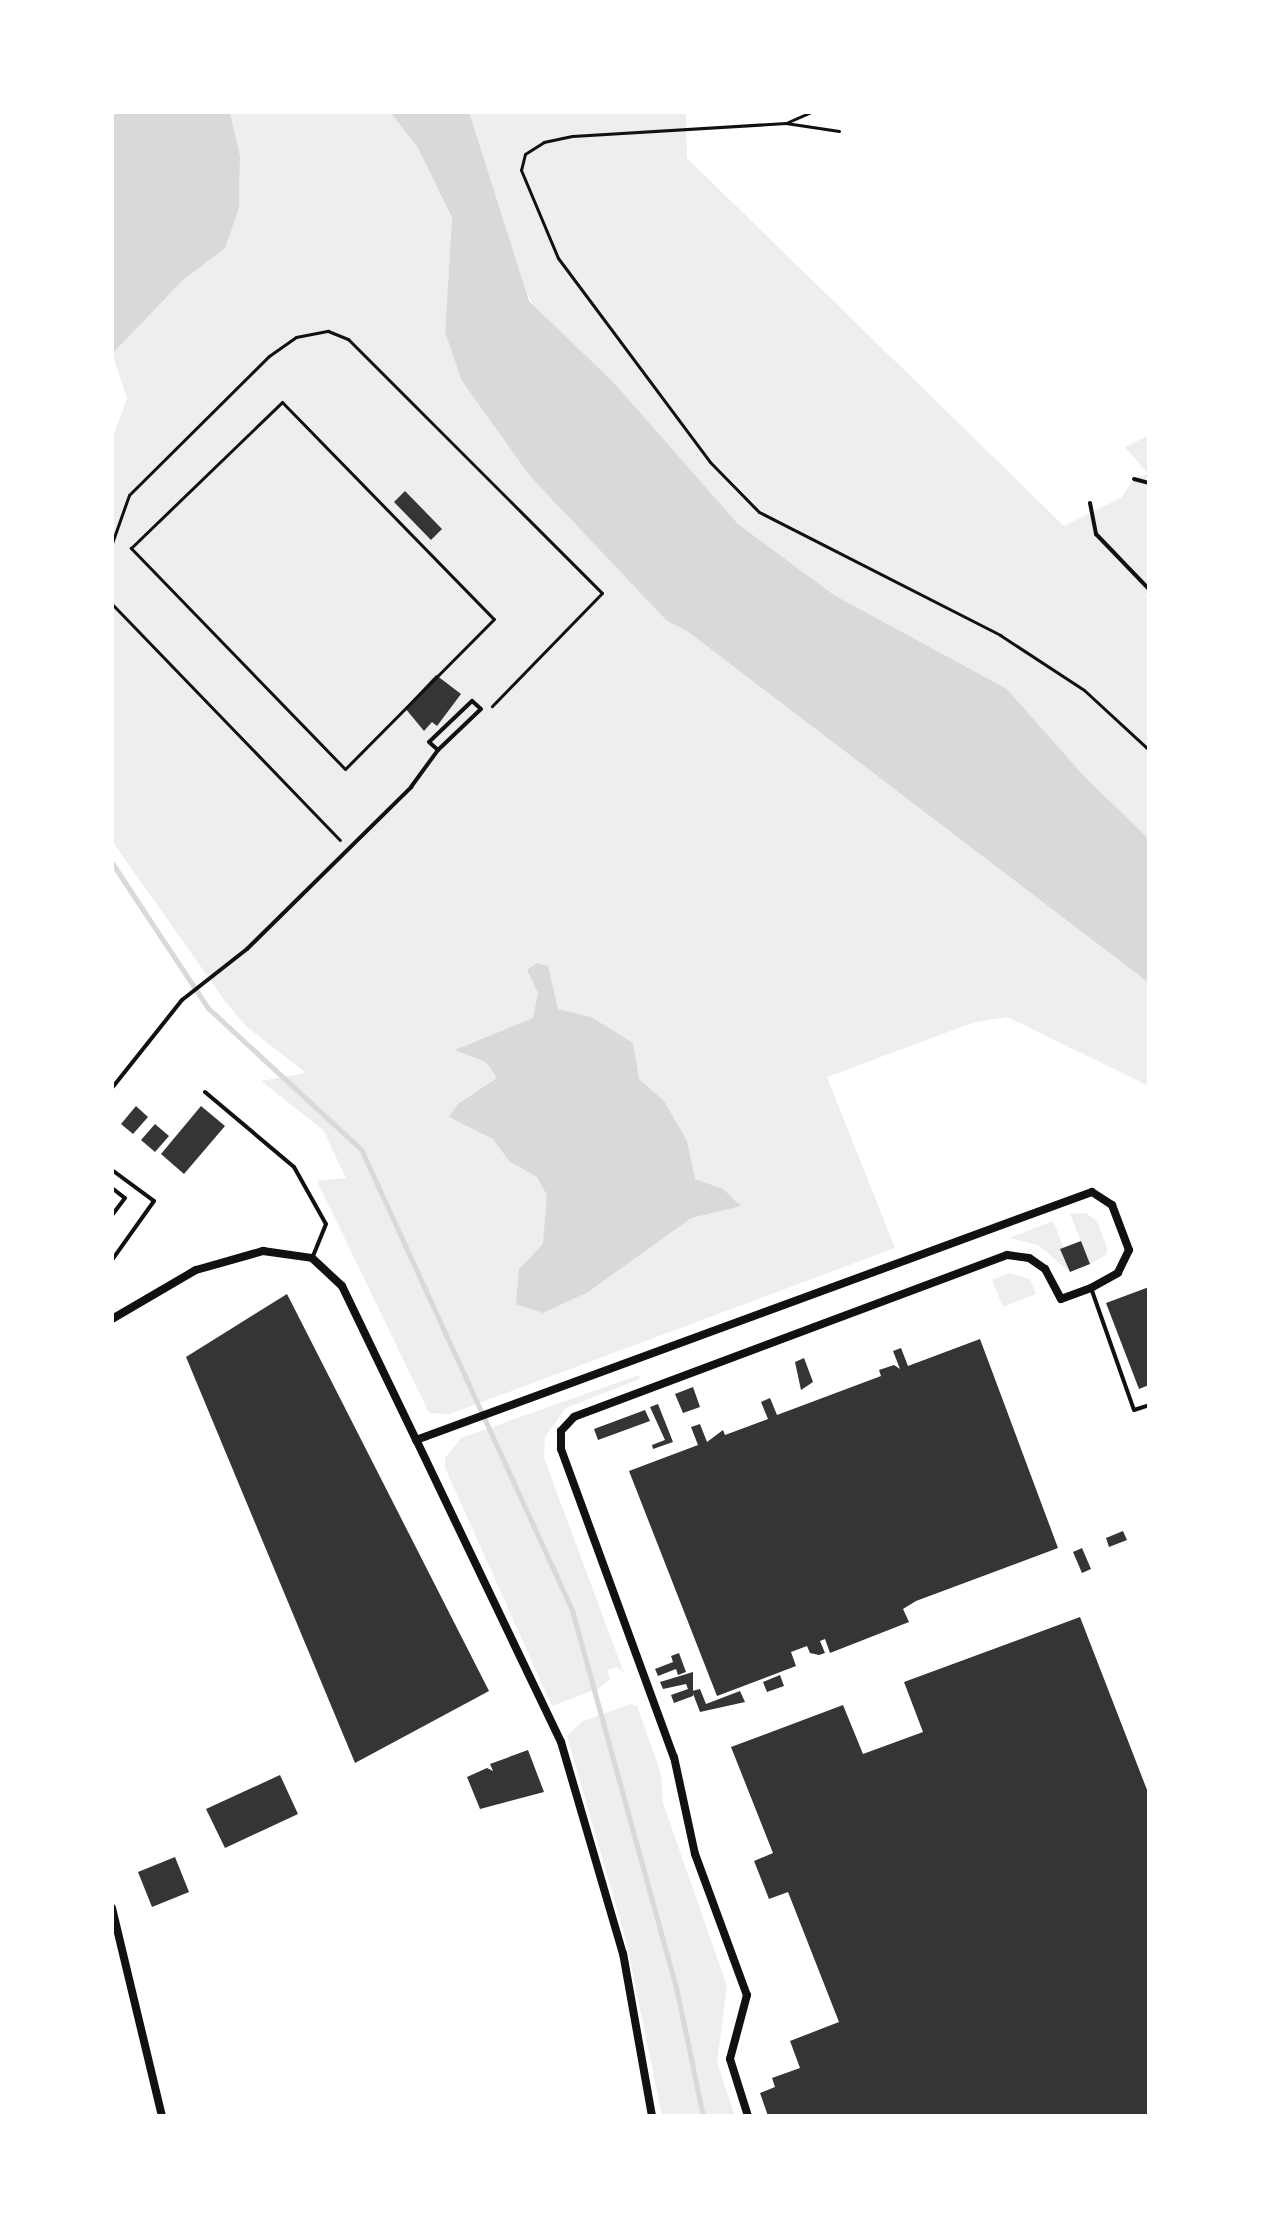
<!DOCTYPE html>
<style>
body{margin:0}
#map{position:relative;width:1261px;height:2228px;overflow:hidden;background:#fff;font-family:Georgia,serif}
div>[style]{position:absolute}
.green>*{inset:0;background:#eee}
.water>*{inset:0;background:#d9d9d9}
.stream>*{height:5px;margin:-2.5px;padding:0 2.5px;transform-origin:2.5px;border-radius:2.5px;background:#d9d9d9}
.building>*{inset:0;background:#353535}
.path>*{height:3px;margin:-1.5px;padding:0 1.5px;transform-origin:1.5px;border-radius:1.5px;background:#111}
.service>*{height:4px;margin:-2px;padding:0 2px;transform-origin:2px;border-radius:2px;background:#111}
.minor>*{height:8px;margin:-4px;padding:0 4px;transform-origin:4px;border-radius:4px;background:#111}
span{translate:-50% -50%;white-space:nowrap;text-align:center;line-height:1.15;-webkit-text-stroke:8px #fff;paint-order:stroke}
.frame{position:absolute;inset:0;border:114px solid #fff;pointer-events:none}
</style>
<div id="map">
<div class="green">
<i style="clip-path:polygon(230px 112px,390px 112px,418px 148px,452px 219px,445px 331px,667px 621px,687px 631px,1149px 983px,1149px 1086px,1007px 1017px,972px 1023px,827px 1077px,895px 1248px,450px 1414px,429px 1413px,317px 1181px,346px 1178px,323px 1130px,261px 1081px,306px 1073px,247px 1027px,225px 1001px,112px 841px,112px 440px,127px 398px,112px 354px,183px 280px,226px 244px,239px 208px,240px 156px)"></i>
<i style="clip-path:polygon(469px 112px,686px 112px,687px 158px,1064px 526px,1121px 498px,1134px 479px,1148px 474px,1125px 447px,1149px 435px,1149px 598px,1141px 591px,1149px 600px,1149px 839px,1084px 776px,1007px 689px,834px 595px,738px 524px,616px 385px,539px 315px,521px 283px)"></i>
<i style="clip-path:polygon(1086px 1213px,1097px 1221px,1107px 1248px,1106px 1255px,1090px 1264px,1070px 1214px)"></i>
<i style="clip-path:polygon(1053px 1221px,1064px 1248px,1070px 1272px,1038px 1245px,1009px 1238px)"></i>
<i style="clip-path:polygon(1010px 1273px,1030px 1279px,1036px 1294px,1003px 1307px,992px 1280px)"></i>
<i style="clip-path:polygon(639px 1375px,640px 1379px,566px 1408px,545px 1437px,544px 1458px,624px 1673px,617px 1667px,607px 1670px,610px 1679px,599px 1688px,552px 1706px,445px 1468px,445px 1458px,461px 1438px)"></i>
<i style="clip-path:polygon(630px 1704px,637px 1706px,661px 1774px,663px 1803px,727px 1986px,717px 2063px,735px 2116px,662px 2116px,626px 1940px,567px 1736px,581px 1722px)"></i>
</div>
<div class="water">
<i style="clip-path:polygon(112px 112px,230px 112px,240px 156px,239px 208px,225px 248px,183px 280px,112px 354px)"></i>
<i style="clip-path:polygon(390px 112px,469px 112px,529px 301px,616px 385px,738px 524px,834px 595px,1007px 689px,1084px 776px,1149px 839px,1149px 983px,687px 631px,667px 621px,530px 476px,462px 381px,445px 332px,452px 218px,418px 148px)"></i>
<i style="clip-path:polygon(537px 963px,548px 966px,558px 1009px,591px 1017px,633px 1043px,639px 1079px,664px 1101px,687px 1141px,695px 1179px,723px 1189px,741px 1206px,691px 1218px,588px 1292px,543px 1313px,516px 1304px,519px 1269px,543px 1244px,547px 1195px,537px 1177px,509px 1161px,493px 1139px,449px 1117px,458px 1104px,497px 1078px,486px 1062px,455px 1050px,533px 1018px,538px 993px,527px 970px)"></i>
</div>
<div class="stream">
<i style="left:112px;top:863px;width:174px;rotate:56.5deg"></i>
<i style="left:208px;top:1008px;width:208px;rotate:42.7deg"></i>
<i style="left:361px;top:1149px;width:507px;rotate:65.41deg"></i>
<i style="left:572px;top:1610px;width:391px;rotate:74.6deg"></i>
<i style="left:676px;top:1987px;width:132px;rotate:78.2deg"></i>
</div>
<div class="building">
<i style="clip-path:polygon(405px 491px,442px 529px,431px 540px,394px 502px)"></i>
<i style="clip-path:polygon(436px 675px,461px 694px,437px 726px,432px 722px,424px 731px,405px 708px)"></i>
<i style="clip-path:polygon(136px 1106px,148px 1117px,133px 1134px,121px 1124px)"></i>
<i style="clip-path:polygon(201px 1106px,225px 1126px,184px 1174px,161px 1154px)"></i>
<i style="clip-path:polygon(155px 1124px,169px 1136px,155px 1152px,141px 1140px)"></i>
<i style="clip-path:polygon(1081px 1241px,1090px 1264px,1070px 1272px,1060px 1249px)"></i>
<i style="clip-path:polygon(1149px 1287px,1149px 1385px,1139px 1389px,1106px 1303px)"></i>
<i style="clip-path:polygon(287px 1294px,489px 1691px,355px 1763px,186px 1357px)"></i>
<i style="clip-path:polygon(980px 1339px,1058px 1548px,916px 1601px,903px 1609px,909px 1622px,830px 1653px,825px 1639px,820px 1641px,825px 1653px,819px 1655px,810px 1653px,807px 1646px,791px 1652px,796px 1666px,717px 1696px,629px 1471px,698px 1445px,691px 1427px,700px 1424px,707px 1442px,723px 1430px,725px 1435px,768px 1419px,761px 1402px,770px 1398px,777px 1415px,881px 1376px,879px 1370px,894px 1365px,900px 1369px,893px 1351px,901px 1348px,908px 1366px)"></i>
<i style="clip-path:polygon(804px 1358px,813px 1382px,801px 1390px,795px 1362px)"></i>
<i style="clip-path:polygon(693px 1387px,700px 1407px,683px 1413px,675px 1394px)"></i>
<i style="clip-path:polygon(658px 1404px,673px 1442px,653px 1449px,652px 1445px,665px 1440px,650px 1407px)"></i>
<i style="clip-path:polygon(645px 1410px,650px 1421px,598px 1440px,594px 1429px)"></i>
<i style="clip-path:polygon(1123px 1531px,1127px 1540px,1109px 1547px,1106px 1538px)"></i>
<i style="clip-path:polygon(1082px 1548px,1091px 1569px,1082px 1573px,1073px 1552px)"></i>
<i style="clip-path:polygon(1080px 1617px,1149px 1795px,1149px 2116px,768px 2116px,760px 2093px,775px 2087px,772px 2078px,800px 2068px,790px 2041px,839px 2022px,788px 1892px,769px 1899px,754px 1861px,773px 1853px,731px 1747px,843px 1705px,863px 1754px,923px 1732px,904px 1682px)"></i>
<i style="clip-path:polygon(679px 1653px,686px 1672px,678px 1675px,676px 1669px,658px 1676px,655px 1669px,673px 1662px,671px 1656px)"></i>
<i style="clip-path:polygon(693px 1672px,693px 1696px,674px 1703px,671px 1695px,688px 1689px,686px 1684px,663px 1689px,660px 1682px)"></i>
<i style="clip-path:polygon(780px 1675px,784px 1686px,767px 1692px,763px 1682px)"></i>
<i style="clip-path:polygon(700px 1689px,706px 1704px,740px 1691px,745px 1702px,700px 1712px,692px 1691px)"></i>
<i style="clip-path:polygon(528px 1750px,544px 1792px,480px 1809px,467px 1777px,487px 1768px,493px 1771px,490px 1764px)"></i>
<i style="clip-path:polygon(280px 1775px,298px 1814px,225px 1848px,206px 1809px)"></i>
<i style="clip-path:polygon(175px 1857px,189px 1892px,152px 1907px,138px 1872px)"></i>
</div>
<div class="path">
<i style="left:786px;top:123px;width:27px;rotate:-24deg"></i>
<i style="left:839px;top:131px;width:54px;rotate:-171.4deg"></i>
<i style="left:786px;top:123px;width:214px;rotate:176.5deg"></i>
<i style="left:572px;top:136px;width:29px;rotate:168deg"></i>
<i style="left:544px;top:142px;width:22px;rotate:148deg"></i>
<i style="left:525px;top:154px;width:16px;rotate:104deg"></i>
<i style="left:521px;top:170px;width:95px;rotate:67.2deg"></i>
<i style="left:558px;top:258px;width:254px;rotate:53.3deg"></i>
<i style="left:710px;top:462px;width:70px;rotate:45.6deg"></i>
<i style="left:759px;top:512px;width:271px;rotate:27deg"></i>
<i style="left:1000px;top:635px;width:100px;rotate:33.2deg"></i>
<i style="left:1084px;top:690px;width:88px;rotate:42.7deg"></i>
<i style="left:282px;top:402px;width:303px;rotate:45.7deg"></i>
<i style="left:494px;top:619px;width:211px;rotate:134.8deg"></i>
<i style="left:345px;top:769px;width:308px;rotate:-134.1deg"></i>
<i style="left:131px;top:548px;width:210px;rotate:-44deg"></i>
<i style="left:112px;top:543px;width:51px;rotate:-70.5deg"></i>
<i style="left:129px;top:495px;width:197px;rotate:-44.8deg"></i>
<i style="left:269px;top:356px;width:33px;rotate:-35deg"></i>
<i style="left:296px;top:337px;width:33px;rotate:-11deg"></i>
<i style="left:328px;top:331px;width:22px;rotate:22deg"></i>
<i style="left:348px;top:339px;width:359px;rotate:45deg"></i>
<i style="left:602px;top:593px;width:158px;rotate:134.2deg"></i>
<i style="left:112px;top:604px;width:328px;rotate:46deg"></i>
</div>
<div class="service">
<i style="left:1134px;top:479px;width:16px;rotate:15deg"></i>
<i style="left:1090px;top:503px;width:32px;rotate:79deg"></i>
<i style="left:1096px;top:534px;width:76px;rotate:46.1deg"></i>
<i style="left:112px;top:1088px;width:112px;rotate:-51.5deg"></i>
<i style="left:182px;top:1000px;width:83px;rotate:-38.1deg"></i>
<i style="left:247px;top:949px;width:231px;rotate:-44.6deg"></i>
<i style="left:411px;top:787px;width:46px;rotate:-53.9deg"></i>
<i style="left:438px;top:750px;width:59px;rotate:-43.6deg"></i>
<i style="left:481px;top:709px;width:12px;rotate:-138deg"></i>
<i style="left:472px;top:701px;width:59px;rotate:136.4deg"></i>
<i style="left:429px;top:742px;width:12px;rotate:42deg"></i>
<i style="left:205px;top:1092px;width:116px;rotate:40.1deg"></i>
<i style="left:294px;top:1167px;width:65px;rotate:60.7deg"></i>
<i style="left:326px;top:1224px;width:37px;rotate:112deg"></i>
<i style="left:112px;top:1170px;width:52px;rotate:36.4deg"></i>
<i style="left:154px;top:1201px;width:72px;rotate:125.4deg"></i>
<i style="left:112px;top:1188px;width:16px;rotate:38deg"></i>
<i style="left:125px;top:1198px;width:21px;rotate:127deg"></i>
<i style="left:1091px;top:1288px;width:129px;rotate:70.6deg"></i>
<i style="left:1134px;top:1410px;width:16px;rotate:-18deg"></i>
</div>
<div class="minor">
<i style="left:112px;top:1319px;width:97px;rotate:-30.3deg"></i>
<i style="left:196px;top:1270px;width:70px;rotate:-15.8deg"></i>
<i style="left:263px;top:1251px;width:49px;rotate:8.1deg"></i>
<i style="left:312px;top:1258px;width:41px;rotate:43deg"></i>
<i style="left:342px;top:1286px;width:171px;rotate:64.3deg"></i>
<i style="left:112px;top:1908px;width:214px;rotate:76.5deg"></i>
<i style="left:652px;top:2116px;width:165px;rotate:-100.1deg"></i>
<i style="left:623px;top:1954px;width:221px;rotate:-106.3deg"></i>
<i style="left:561px;top:1742px;width:335px;rotate:-115.6deg"></i>
<i style="left:416px;top:1440px;width:720px;rotate:-20.15deg"></i>
<i style="left:1092px;top:1192px;width:24px;rotate:33deg"></i>
<i style="left:1112px;top:1205px;width:48px;rotate:69.3deg"></i>
<i style="left:1129px;top:1250px;width:25px;rotate:116deg"></i>
<i style="left:1118px;top:1273px;width:31px;rotate:151deg"></i>
<i style="left:1091px;top:1288px;width:32px;rotate:160deg"></i>
<i style="left:1061px;top:1299px;width:34px;rotate:-118deg"></i>
<i style="left:1045px;top:1269px;width:19px;rotate:-145deg"></i>
<i style="left:1029px;top:1258px;width:22px;rotate:-172deg"></i>
<i style="left:1007px;top:1255px;width:462px;rotate:159.5deg"></i>
<i style="left:574px;top:1417px;width:19px;rotate:133deg"></i>
<i style="left:561px;top:1431px;width:18px;rotate:90deg"></i>
<i style="left:561px;top:1449px;width:328px;rotate:69.9deg"></i>
<i style="left:674px;top:1757px;width:99px;rotate:77.8deg"></i>
<i style="left:695px;top:1854px;width:150px;rotate:69.8deg"></i>
<i style="left:747px;top:1995px;width:66px;rotate:104.9deg"></i>
<i style="left:730px;top:2059px;width:60px;rotate:72.5deg"></i>
</div>
<div class="frame"></div>
</div>
